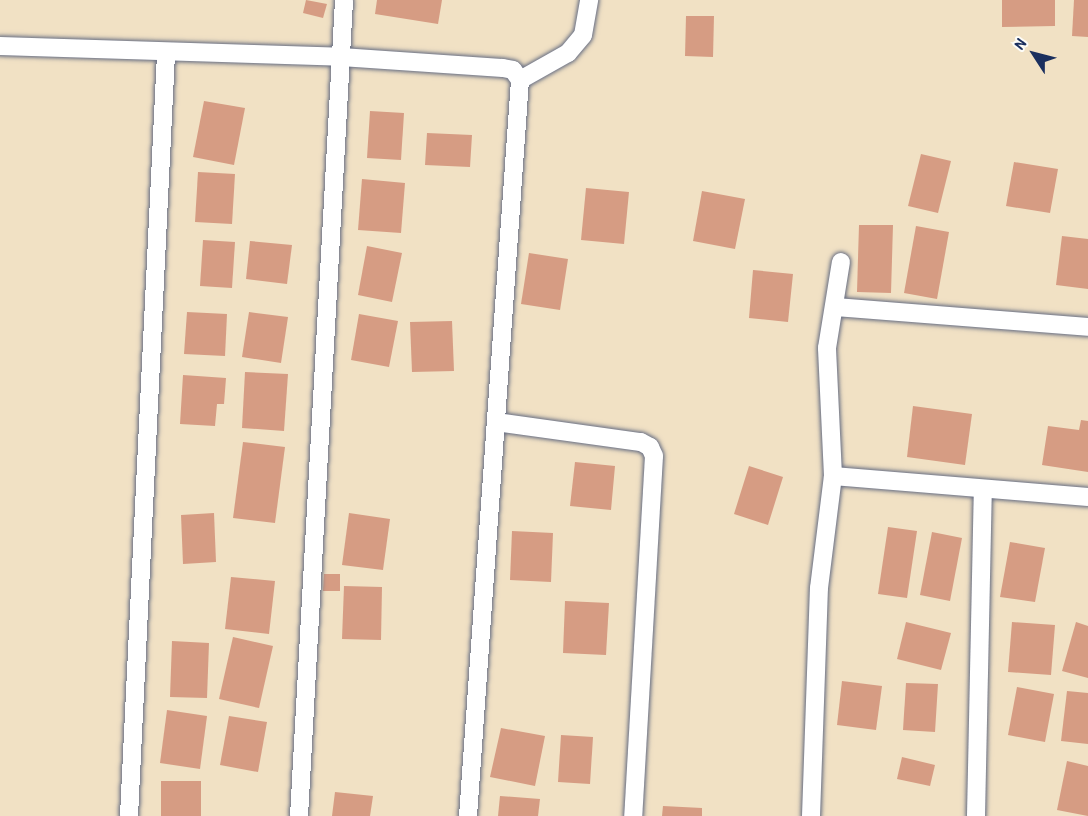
<!DOCTYPE html>
<style>
body{margin:0}
#map{position:relative;width:1088px;height:816px;overflow:hidden;background:#f1e1c4;font-family:"Patrick Hand",sans-serif}
div>[style]{position:absolute}
.building>*{inset:0;background:#d69c83}
.roads{filter:drop-shadow(0 0 2px #666d82) drop-shadow(0 0 2px #666d82)}
.street>*{height:18px;margin:-9px;padding:0 9px;transform-origin:9px;border-radius:9px;background:#fff}
span{translate:-50% -50%;white-space:nowrap;text-align:center;line-height:1.15;-webkit-text-stroke:4.5px #fdfcf7;paint-order:stroke}
.north{position:absolute;left:1004px;top:24px;width:60px;height:60px;-webkit-text-stroke:4px #fdfcf7;paint-order:stroke;rotate:306deg;font-size:16px;font-weight:700;line-height:24px;text-align:center;color:#1b2f5e}
.north::after{content:'';display:block;margin:auto;width:21px;height:27px;background:#1b2f5e;clip-path:polygon(50% 0,100% 100%,50% 72%,0 100%)}
</style>
<div id="map">
<div class="building">
<i style="clip-path:polygon(306px 0,327px 4px,323px 18px,303px 13px)"></i>
<i style="clip-path:polygon(377px 0,442px 0,438px 24px,375px 14px)"></i>
<i style="clip-path:polygon(1002px 0,1055px 0,1055px 26px,1002px 27px)"></i>
<i style="clip-path:polygon(1074px 0,1088px 0,1088px 37px,1072px 36px)"></i>
<i style="clip-path:polygon(686px 16px,714px 16px,713px 57px,685px 56px)"></i>
<i style="clip-path:polygon(204px 101px,245px 108px,234px 165px,193px 157px)"></i>
<i style="clip-path:polygon(370px 111px,404px 113px,401px 160px,367px 158px)"></i>
<i style="clip-path:polygon(427px 133px,472px 135px,470px 167px,425px 165px)"></i>
<i style="clip-path:polygon(921px 154px,951px 161px,938px 213px,908px 206px)"></i>
<i style="clip-path:polygon(1014px 162px,1058px 169px,1050px 213px,1006px 206px)"></i>
<i style="clip-path:polygon(198px 172px,235px 174px,232px 224px,195px 222px)"></i>
<i style="clip-path:polygon(362px 179px,405px 183px,401px 233px,358px 230px)"></i>
<i style="clip-path:polygon(586px 188px,629px 192px,624px 244px,581px 240px)"></i>
<i style="clip-path:polygon(702px 191px,745px 199px,735px 249px,693px 241px)"></i>
<i style="clip-path:polygon(859px 225px,893px 225px,891px 293px,857px 292px)"></i>
<i style="clip-path:polygon(916px 226px,949px 232px,937px 299px,904px 293px)"></i>
<i style="clip-path:polygon(1062px 236px,1088px 239px,1088px 289px,1056px 285px)"></i>
<i style="clip-path:polygon(203px 240px,235px 242px,232px 288px,200px 286px)"></i>
<i style="clip-path:polygon(250px 241px,292px 245px,287px 284px,246px 279px)"></i>
<i style="clip-path:polygon(367px 246px,402px 253px,392px 302px,358px 295px)"></i>
<i style="clip-path:polygon(529px 253px,568px 259px,560px 310px,521px 304px)"></i>
<i style="clip-path:polygon(753px 270px,793px 274px,788px 322px,749px 318px)"></i>
<i style="clip-path:polygon(187px 312px,227px 314px,225px 356px,184px 354px)"></i>
<i style="clip-path:polygon(249px 312px,288px 317px,281px 363px,242px 357px)"></i>
<i style="clip-path:polygon(359px 314px,398px 321px,389px 367px,351px 360px)"></i>
<i style="clip-path:polygon(452px 321px,454px 371px,412px 372px,410px 322px)"></i>
<i style="clip-path:polygon(245px 372px,288px 374px,284px 431px,242px 428px)"></i>
<i style="clip-path:polygon(183px 375px,226px 378px,224px 404px,217px 404px,215px 426px,180px 424px)"></i>
<i style="clip-path:polygon(913px 406px,972px 414px,965px 465px,907px 457px)"></i>
<i style="clip-path:polygon(1081px 420px,1088px 421px,1088px 472px,1042px 465px,1048px 426px,1079px 430px)"></i>
<i style="clip-path:polygon(243px 442px,285px 447px,275px 523px,233px 518px)"></i>
<i style="clip-path:polygon(575px 462px,615px 466px,611px 510px,570px 506px)"></i>
<i style="clip-path:polygon(749px 466px,783px 477px,768px 525px,734px 514px)"></i>
<i style="clip-path:polygon(214px 513px,216px 562px,183px 564px,181px 515px)"></i>
<i style="clip-path:polygon(349px 513px,390px 519px,383px 570px,342px 565px)"></i>
<i style="clip-path:polygon(888px 527px,917px 531px,907px 598px,878px 594px)"></i>
<i style="clip-path:polygon(512px 531px,553px 533px,551px 582px,510px 580px)"></i>
<i style="clip-path:polygon(932px 532px,962px 538px,950px 601px,920px 595px)"></i>
<i style="clip-path:polygon(1010px 542px,1045px 548px,1035px 602px,1000px 597px)"></i>
<i style="clip-path:polygon(324px 574px,340px 574px,340px 591px,323px 591px)"></i>
<i style="clip-path:polygon(231px 577px,275px 581px,269px 634px,225px 629px)"></i>
<i style="clip-path:polygon(344px 586px,382px 587px,381px 640px,342px 639px)"></i>
<i style="clip-path:polygon(565px 601px,609px 603px,606px 655px,563px 653px)"></i>
<i style="clip-path:polygon(906px 622px,951px 633px,941px 670px,897px 659px)"></i>
<i style="clip-path:polygon(1012px 622px,1055px 625px,1051px 675px,1008px 672px)"></i>
<i style="clip-path:polygon(1076px 622px,1088px 626px,1088px 678px,1062px 671px)"></i>
<i style="clip-path:polygon(233px 637px,273px 646px,259px 708px,219px 699px)"></i>
<i style="clip-path:polygon(172px 641px,209px 643px,207px 698px,170px 697px)"></i>
<i style="clip-path:polygon(842px 681px,882px 686px,876px 730px,837px 725px)"></i>
<i style="clip-path:polygon(906px 683px,938px 684px,935px 732px,903px 730px)"></i>
<i style="clip-path:polygon(1017px 687px,1054px 694px,1045px 742px,1008px 735px)"></i>
<i style="clip-path:polygon(1067px 691px,1088px 693px,1088px 744px,1061px 741px)"></i>
<i style="clip-path:polygon(167px 710px,207px 716px,200px 769px,160px 763px)"></i>
<i style="clip-path:polygon(229px 716px,267px 722px,258px 772px,220px 765px)"></i>
<i style="clip-path:polygon(501px 728px,545px 736px,535px 786px,490px 777px)"></i>
<i style="clip-path:polygon(561px 735px,593px 737px,590px 784px,558px 782px)"></i>
<i style="clip-path:polygon(902px 757px,935px 765px,930px 786px,897px 779px)"></i>
<i style="clip-path:polygon(1067px 761px,1088px 766px,1088px 816px,1057px 810px)"></i>
<i style="clip-path:polygon(161px 781px,201px 781px,201px 816px,161px 816px)"></i>
<i style="clip-path:polygon(335px 792px,373px 796px,370px 816px,332px 816px)"></i>
<i style="clip-path:polygon(500px 796px,540px 799px,538px 816px,498px 816px)"></i>
<i style="clip-path:polygon(663px 806px,702px 808px,702px 816px,662px 816px)"></i>
</div>
<div class="roads">
<div class="street">
<i style="left:0;top:46px;width:341px;rotate:1.8deg"></i>
<i style="left:341px;top:57px;width:162px;rotate:3.9deg"></i>
<i style="left:503px;top:68px;width:10px;rotate:11deg"></i>
<i style="left:513px;top:70px;width:12px;rotate:55deg"></i>
<i style="left:520px;top:80px;width:738px;rotate:94.04deg"></i>
<i style="left:520px;top:80px;width:55px;rotate:-29.4deg"></i>
<i style="left:568px;top:53px;width:23px;rotate:-50deg"></i>
<i style="left:583px;top:35px;width:36px;rotate:-80deg"></i>
<i style="left:835px;top:307px;width:254px;rotate:4.5deg"></i>
<i style="left:496px;top:422px;width:146px;rotate:7.9deg"></i>
<i style="left:641px;top:442px;width:10px;rotate:29deg"></i>
<i style="left:650px;top:447px;width:10px;rotate:66deg"></i>
<i style="left:654px;top:456px;width:361px;rotate:93.3deg"></i>
<i style="left:833px;top:476px;width:256px;rotate:4.7deg"></i>
<i style="left:129px;top:816px;width:764px;rotate:-87.22deg"></i>
<i style="left:299px;top:816px;width:817px;rotate:-86.84deg"></i>
<i style="left:811px;top:816px;width:228px;rotate:-88deg"></i>
<i style="left:819px;top:588px;width:113px;rotate:-82.9deg"></i>
<i style="left:833px;top:476px;width:128px;rotate:-92.7deg"></i>
<i style="left:827px;top:348px;width:87px;rotate:-80.8deg"></i>
<i style="left:976px;top:816px;width:327px;rotate:-88.8deg"></i>
</div>
</div>
<div class="north">N</div>
</div>
